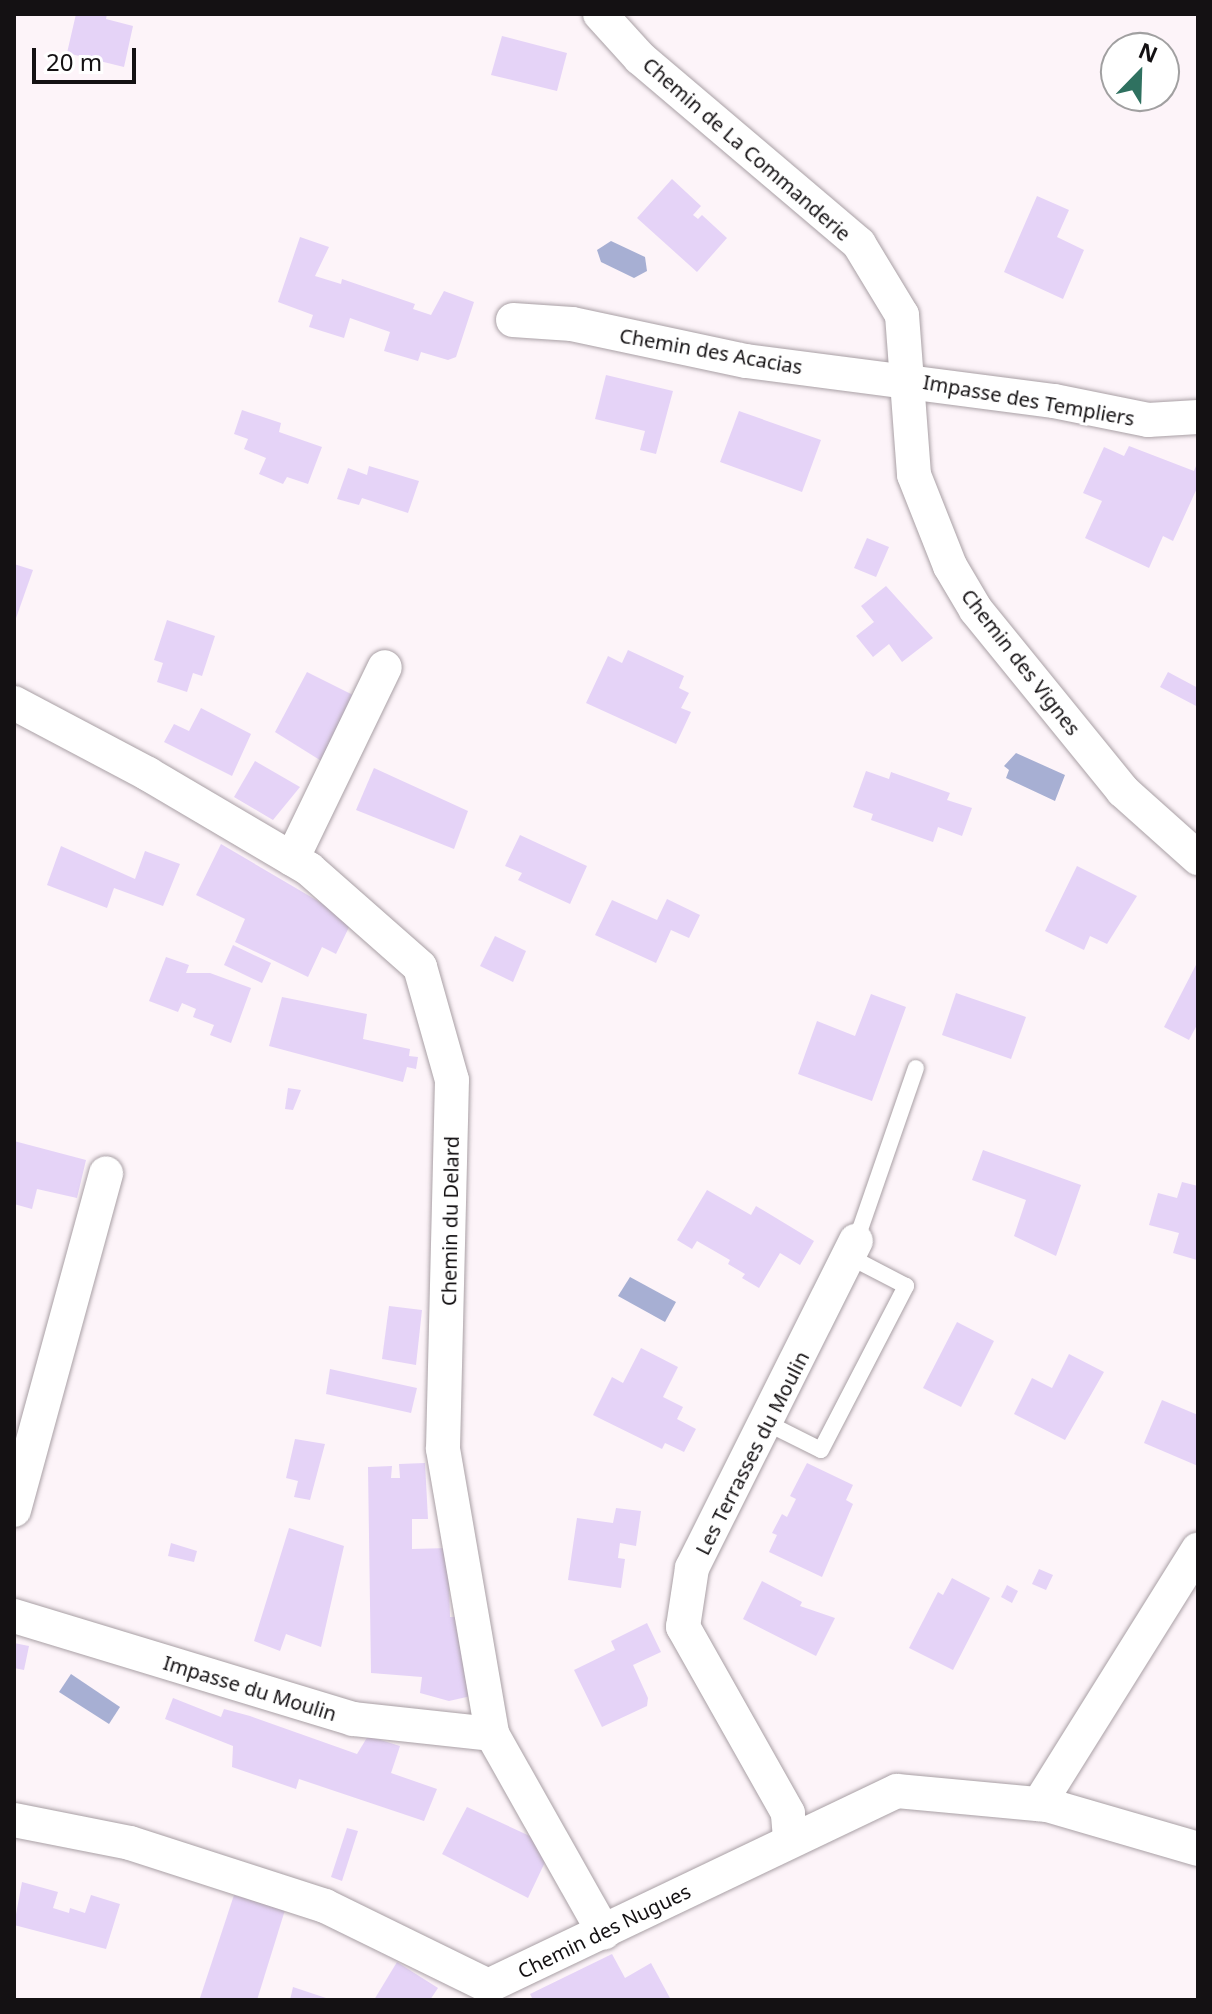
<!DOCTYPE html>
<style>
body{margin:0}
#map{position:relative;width:1212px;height:2014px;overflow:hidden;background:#fdf4f9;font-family:"Noto Sans",sans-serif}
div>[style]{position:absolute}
.water>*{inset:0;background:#a7afd3}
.building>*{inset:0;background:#e5d3f7}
.roads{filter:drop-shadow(0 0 2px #a9a0a5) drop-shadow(0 0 2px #a9a0a5)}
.service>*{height:16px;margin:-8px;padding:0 8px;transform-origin:8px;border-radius:8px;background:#fff}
.minor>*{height:34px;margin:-17px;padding:0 17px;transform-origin:17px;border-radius:17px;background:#fff}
span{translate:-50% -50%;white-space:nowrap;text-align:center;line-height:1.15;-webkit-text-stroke:6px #fff;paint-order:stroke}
.street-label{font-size:20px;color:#141113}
.frame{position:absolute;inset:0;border:16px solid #141113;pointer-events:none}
.north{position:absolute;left:1100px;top:32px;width:80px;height:80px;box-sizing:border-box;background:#fff;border:2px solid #a1a0a1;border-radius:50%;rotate:23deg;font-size:22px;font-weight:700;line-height:32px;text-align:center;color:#141113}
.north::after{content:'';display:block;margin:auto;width:28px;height:36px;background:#2f7160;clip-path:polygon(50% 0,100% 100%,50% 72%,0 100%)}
.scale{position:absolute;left:32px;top:48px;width:104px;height:36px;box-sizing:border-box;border:4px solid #141113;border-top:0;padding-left:10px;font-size:24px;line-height:28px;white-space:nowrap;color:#141113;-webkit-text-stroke:6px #fff;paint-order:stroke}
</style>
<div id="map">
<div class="water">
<i style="clip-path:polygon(611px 241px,645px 257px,647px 271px,634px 278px,601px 262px,597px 250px)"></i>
<i style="clip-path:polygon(1016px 753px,1065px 775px,1055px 801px,1006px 778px,1009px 770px,1004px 766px)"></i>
<i style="clip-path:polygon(630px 1277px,676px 1302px,665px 1322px,618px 1296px)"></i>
<i style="clip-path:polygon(71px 1674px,120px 1707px,109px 1724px,59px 1692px)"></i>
</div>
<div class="building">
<i style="clip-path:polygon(76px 14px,107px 14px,106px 19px,133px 26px,124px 67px,67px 53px)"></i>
<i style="clip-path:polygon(502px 36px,567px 53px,557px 91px,491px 75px)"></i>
<i style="clip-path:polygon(672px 179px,701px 206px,693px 215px,698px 219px,702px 215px,727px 238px,697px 272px,637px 218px)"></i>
<i style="clip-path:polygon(1037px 196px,1069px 210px,1057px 237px,1084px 250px,1063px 299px,1004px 272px)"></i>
<i style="clip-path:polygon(300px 237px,329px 247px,315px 276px,341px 284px,342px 279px,415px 304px,413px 309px,431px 315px,444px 291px,474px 302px,456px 357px,448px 360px,421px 352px,418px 361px,384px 351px,390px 332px,350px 318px,344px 338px,309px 327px,313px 315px,278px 302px)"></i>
<i style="clip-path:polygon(606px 375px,673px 391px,656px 454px,640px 450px,645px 431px,595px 419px)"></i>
<i style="clip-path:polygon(242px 410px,281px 423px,279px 432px,322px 447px,308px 484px,287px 477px,283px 484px,259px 474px,266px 458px,244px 449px,248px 439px,234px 434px)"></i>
<i style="clip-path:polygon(739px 411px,821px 440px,802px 492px,720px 462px)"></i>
<i style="clip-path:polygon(1129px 446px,1194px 471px,1198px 461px,1198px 486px,1173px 541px,1163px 536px,1149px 568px,1085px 538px,1102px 501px,1083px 493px,1104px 447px,1124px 456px)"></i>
<i style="clip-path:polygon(369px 466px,419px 481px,408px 513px,362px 498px,359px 505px,337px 499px,348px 468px,367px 475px)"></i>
<i style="clip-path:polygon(867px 538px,889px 547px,876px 577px,854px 568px)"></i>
<i style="clip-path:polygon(14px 564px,33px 570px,15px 621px,14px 621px)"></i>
<i style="clip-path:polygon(886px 586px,933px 638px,902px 662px,889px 644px,873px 657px,856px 636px,874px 622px,861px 606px)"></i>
<i style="clip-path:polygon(167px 620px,215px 636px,202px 676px,193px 673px,187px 692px,157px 682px,163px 663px,154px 660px)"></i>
<i style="clip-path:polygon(628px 650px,684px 676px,679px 688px,689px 693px,681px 708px,691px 712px,676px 744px,586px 703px,608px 656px,622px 663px)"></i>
<i style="clip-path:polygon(307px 672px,357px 697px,323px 762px,275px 732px)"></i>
<i style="clip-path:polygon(1168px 672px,1198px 688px,1198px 707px,1160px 687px)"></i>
<i style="clip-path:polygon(201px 708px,251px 734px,232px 776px,164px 742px,174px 724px,189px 731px)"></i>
<i style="clip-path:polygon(255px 761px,300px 787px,273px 820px,234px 797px)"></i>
<i style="clip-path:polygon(374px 768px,468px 811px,454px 849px,356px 810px)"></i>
<i style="clip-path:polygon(866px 771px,889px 779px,891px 772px,950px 793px,947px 800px,972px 808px,962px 836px,938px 827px,933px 842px,871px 820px,873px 814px,853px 807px)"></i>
<i style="clip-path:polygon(520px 835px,587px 866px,570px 904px,518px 880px,522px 873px,505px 866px)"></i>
<i style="clip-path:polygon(221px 844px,352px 921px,336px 954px,322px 947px,308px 977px,235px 942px,245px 919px,196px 895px)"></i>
<i style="clip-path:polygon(61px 846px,135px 879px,145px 851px,180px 864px,163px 906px,114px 888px,107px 908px,47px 885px)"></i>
<i style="clip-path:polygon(1077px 866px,1137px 896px,1107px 944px,1090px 936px,1084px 950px,1045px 931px)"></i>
<i style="clip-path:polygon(667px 899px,700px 915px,689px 938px,671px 930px,656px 963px,595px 935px,612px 900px,657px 920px)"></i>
<i style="clip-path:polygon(495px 936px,526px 951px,513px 982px,480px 966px)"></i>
<i style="clip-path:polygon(233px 945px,271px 963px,262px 983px,224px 965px)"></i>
<i style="clip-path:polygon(166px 957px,189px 965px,186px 973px,210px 973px,251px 988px,231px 1043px,210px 1035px,214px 1025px,193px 1017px,196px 1009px,182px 1003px,178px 1012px,149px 1001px)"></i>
<i style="clip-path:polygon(1198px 961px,1198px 1023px,1189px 1040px,1164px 1027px)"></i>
<i style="clip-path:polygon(956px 993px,1026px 1017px,1011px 1059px,942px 1035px)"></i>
<i style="clip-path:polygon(871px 994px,906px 1007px,872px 1101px,798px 1074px,817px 1021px,855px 1036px)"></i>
<i style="clip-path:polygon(282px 997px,367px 1014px,363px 1039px,410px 1049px,409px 1056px,418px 1057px,416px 1069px,407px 1067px,403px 1082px,269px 1046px)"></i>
<i style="clip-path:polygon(288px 1088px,301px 1090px,293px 1110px,285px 1109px)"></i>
<i style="clip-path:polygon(14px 1141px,86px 1160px,77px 1198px,37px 1189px,32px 1209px,14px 1204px)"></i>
<i style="clip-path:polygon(983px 1150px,1081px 1185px,1056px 1256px,1014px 1236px,1026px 1200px,972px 1180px)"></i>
<i style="clip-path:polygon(1182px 1182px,1198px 1186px,1197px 1260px,1173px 1253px,1179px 1233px,1149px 1225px,1158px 1193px,1177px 1198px)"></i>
<i style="clip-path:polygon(707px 1190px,751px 1215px,756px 1206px,814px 1241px,800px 1265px,780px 1253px,759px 1288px,742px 1278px,745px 1274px,728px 1264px,730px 1260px,697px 1241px,692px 1249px,677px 1240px)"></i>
<i style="clip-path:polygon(389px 1306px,422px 1310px,416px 1365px,382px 1359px)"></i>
<i style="clip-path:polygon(957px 1322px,994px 1341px,961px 1407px,923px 1388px)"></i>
<i style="clip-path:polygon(641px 1348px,678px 1367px,663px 1397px,683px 1407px,677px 1419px,696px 1429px,684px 1452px,665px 1443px,662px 1449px,593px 1415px,612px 1377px,623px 1383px)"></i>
<i style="clip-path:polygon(1069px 1354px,1104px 1372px,1065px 1440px,1014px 1414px,1032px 1378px,1052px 1388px)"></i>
<i style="clip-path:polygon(330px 1369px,417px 1388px,411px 1413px,326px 1394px)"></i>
<i style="clip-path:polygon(1162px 1400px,1198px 1415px,1198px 1466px,1144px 1443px)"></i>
<i style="clip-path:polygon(295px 1439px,325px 1444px,310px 1500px,294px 1497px,298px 1481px,286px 1478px)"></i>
<i style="clip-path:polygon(425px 1463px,428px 1519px,412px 1519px,412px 1549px,448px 1548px,450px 1617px,461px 1617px,471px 1696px,449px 1701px,420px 1693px,422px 1677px,371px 1673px,368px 1467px,392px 1466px,391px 1478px,400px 1478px,399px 1464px)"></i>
<i style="clip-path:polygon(807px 1463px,853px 1485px,846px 1500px,853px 1504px,822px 1577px,769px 1552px,777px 1535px,772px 1533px,782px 1514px,787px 1517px,796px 1499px,790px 1496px)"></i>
<i style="clip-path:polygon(616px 1508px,641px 1511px,636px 1546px,620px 1543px,618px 1558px,625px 1559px,621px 1588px,568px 1580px,577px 1518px,613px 1523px)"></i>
<i style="clip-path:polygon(289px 1528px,344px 1546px,321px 1647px,286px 1634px,280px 1651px,254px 1641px)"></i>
<i style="clip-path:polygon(171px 1543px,197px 1551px,194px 1562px,168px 1556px)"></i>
<i style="clip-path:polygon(1039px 1569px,1053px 1575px,1046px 1590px,1032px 1584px)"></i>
<i style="clip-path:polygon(952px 1578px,990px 1598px,953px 1670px,909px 1648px,938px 1592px,943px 1595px)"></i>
<i style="clip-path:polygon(762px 1581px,802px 1602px,800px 1606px,835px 1618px,816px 1656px,743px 1619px)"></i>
<i style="clip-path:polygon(1007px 1585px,1018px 1591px,1012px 1603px,1001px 1597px)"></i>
<i style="clip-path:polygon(647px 1623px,661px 1652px,633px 1665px,648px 1698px,647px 1706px,602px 1727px,574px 1670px,615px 1650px,611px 1641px)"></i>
<i style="clip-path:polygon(14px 1643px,29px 1646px,24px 1670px,14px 1668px)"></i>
<i style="clip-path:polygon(173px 1698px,221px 1717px,224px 1709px,250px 1716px,357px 1754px,368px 1736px,400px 1746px,391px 1773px,437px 1789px,424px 1821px,299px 1779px,296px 1789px,232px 1767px,233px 1746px,165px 1719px)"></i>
<i style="clip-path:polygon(467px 1807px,532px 1837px,547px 1858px,528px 1898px,442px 1854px)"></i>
<i style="clip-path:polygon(347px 1828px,358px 1831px,342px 1881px,331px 1877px)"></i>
<i style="clip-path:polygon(22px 1882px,58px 1892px,53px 1908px,69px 1913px,70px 1908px,85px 1913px,91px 1895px,120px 1904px,106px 1949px,14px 1925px)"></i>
<i style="clip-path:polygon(234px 1895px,285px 1910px,257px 2000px,207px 2000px,200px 1998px)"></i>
<i style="clip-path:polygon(612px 1954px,625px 1978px,651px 1963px,671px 2000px,533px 2000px,530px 1994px)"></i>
<i style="clip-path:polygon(397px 1962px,438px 1988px,430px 2000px,374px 2000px)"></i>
<i style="clip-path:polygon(293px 1987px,329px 1999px,329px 2000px,290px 2000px)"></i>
</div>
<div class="roads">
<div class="service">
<i style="left:856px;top:1241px;width:183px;rotate:-70.9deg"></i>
<i style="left:767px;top:1423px;width:60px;rotate:26.6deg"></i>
<i style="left:821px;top:1450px;width:185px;rotate:-62.6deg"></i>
<i style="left:906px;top:1286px;width:61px;rotate:-152.6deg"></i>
</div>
<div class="minor">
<i style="left:600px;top:14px;width:59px;rotate:47.7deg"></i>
<i style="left:640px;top:58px;width:287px;rotate:40.3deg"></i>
<i style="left:859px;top:244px;width:83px;rotate:58.8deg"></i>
<i style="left:902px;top:315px;width:160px;rotate:85.7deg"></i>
<i style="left:914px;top:475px;width:98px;rotate:68.4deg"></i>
<i style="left:950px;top:566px;width:51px;rotate:59.4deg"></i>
<i style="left:976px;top:610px;width:233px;rotate:50.9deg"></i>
<i style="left:1123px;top:791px;width:101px;rotate:41.8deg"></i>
<i style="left:513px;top:320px;width:59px;rotate:3.9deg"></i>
<i style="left:572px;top:324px;width:178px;rotate:12deg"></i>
<i style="left:746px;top:361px;width:311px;rotate:7.4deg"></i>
<i style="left:1054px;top:401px;width:96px;rotate:11.4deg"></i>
<i style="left:1148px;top:420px;width:50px;rotate:-3.4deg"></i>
<i style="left:14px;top:703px;width:152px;rotate:27.9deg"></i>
<i style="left:148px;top:774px;width:187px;rotate:30.5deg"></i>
<i style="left:309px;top:869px;width:148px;rotate:41.4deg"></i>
<i style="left:420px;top:967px;width:117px;rotate:74.2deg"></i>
<i style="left:452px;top:1080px;width:369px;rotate:91.4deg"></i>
<i style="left:443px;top:1449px;width:289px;rotate:80.2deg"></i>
<i style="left:492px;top:1734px;width:228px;rotate:60.6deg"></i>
<i style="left:292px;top:859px;width:213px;rotate:-64.2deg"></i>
<i style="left:14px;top:1510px;width:349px;rotate:-74.7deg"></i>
<i style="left:14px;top:1616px;width:354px;rotate:16.9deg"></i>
<i style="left:353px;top:1719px;width:140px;rotate:6.2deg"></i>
<i style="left:1039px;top:1804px;width:300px;rotate:-58deg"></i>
<i style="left:14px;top:1820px;width:118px;rotate:11.2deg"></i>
<i style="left:130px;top:1843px;width:205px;rotate:17.9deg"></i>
<i style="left:325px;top:1906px;width:182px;rotate:26.1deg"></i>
<i style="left:790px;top:1838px;width:25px;rotate:-95deg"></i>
<i style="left:788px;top:1813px;width:214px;rotate:-119.4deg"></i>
<i style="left:683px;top:1627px;width:60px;rotate:-81.3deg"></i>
<i style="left:692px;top:1568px;width:366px;rotate:-63.4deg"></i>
<i style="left:488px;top:1986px;width:453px;rotate:-25.5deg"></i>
<i style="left:897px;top:1791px;width:151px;rotate:5.3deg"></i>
<i style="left:1047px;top:1805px;width:157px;rotate:16.2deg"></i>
</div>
</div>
<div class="street-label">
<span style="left:747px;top:149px;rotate:41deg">Chemin de La Commanderie</span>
<span style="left:711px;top:351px;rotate:10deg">Chemin des Acacias</span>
<span style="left:1029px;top:400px;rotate:10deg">Impasse des Templiers</span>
<span style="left:1021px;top:662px;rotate:52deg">Chemin des Vignes</span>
<span style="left:450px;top:1221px;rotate:-89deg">Chemin du Delard</span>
<span style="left:752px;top:1453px;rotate:-63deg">Les Terrasses du Moulin</span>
<span style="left:250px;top:1688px;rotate:17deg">Impasse du Moulin</span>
<span style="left:604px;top:1931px;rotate:-26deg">Chemin des Nugues</span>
</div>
<div class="frame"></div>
<div class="north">N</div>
<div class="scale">20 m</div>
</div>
